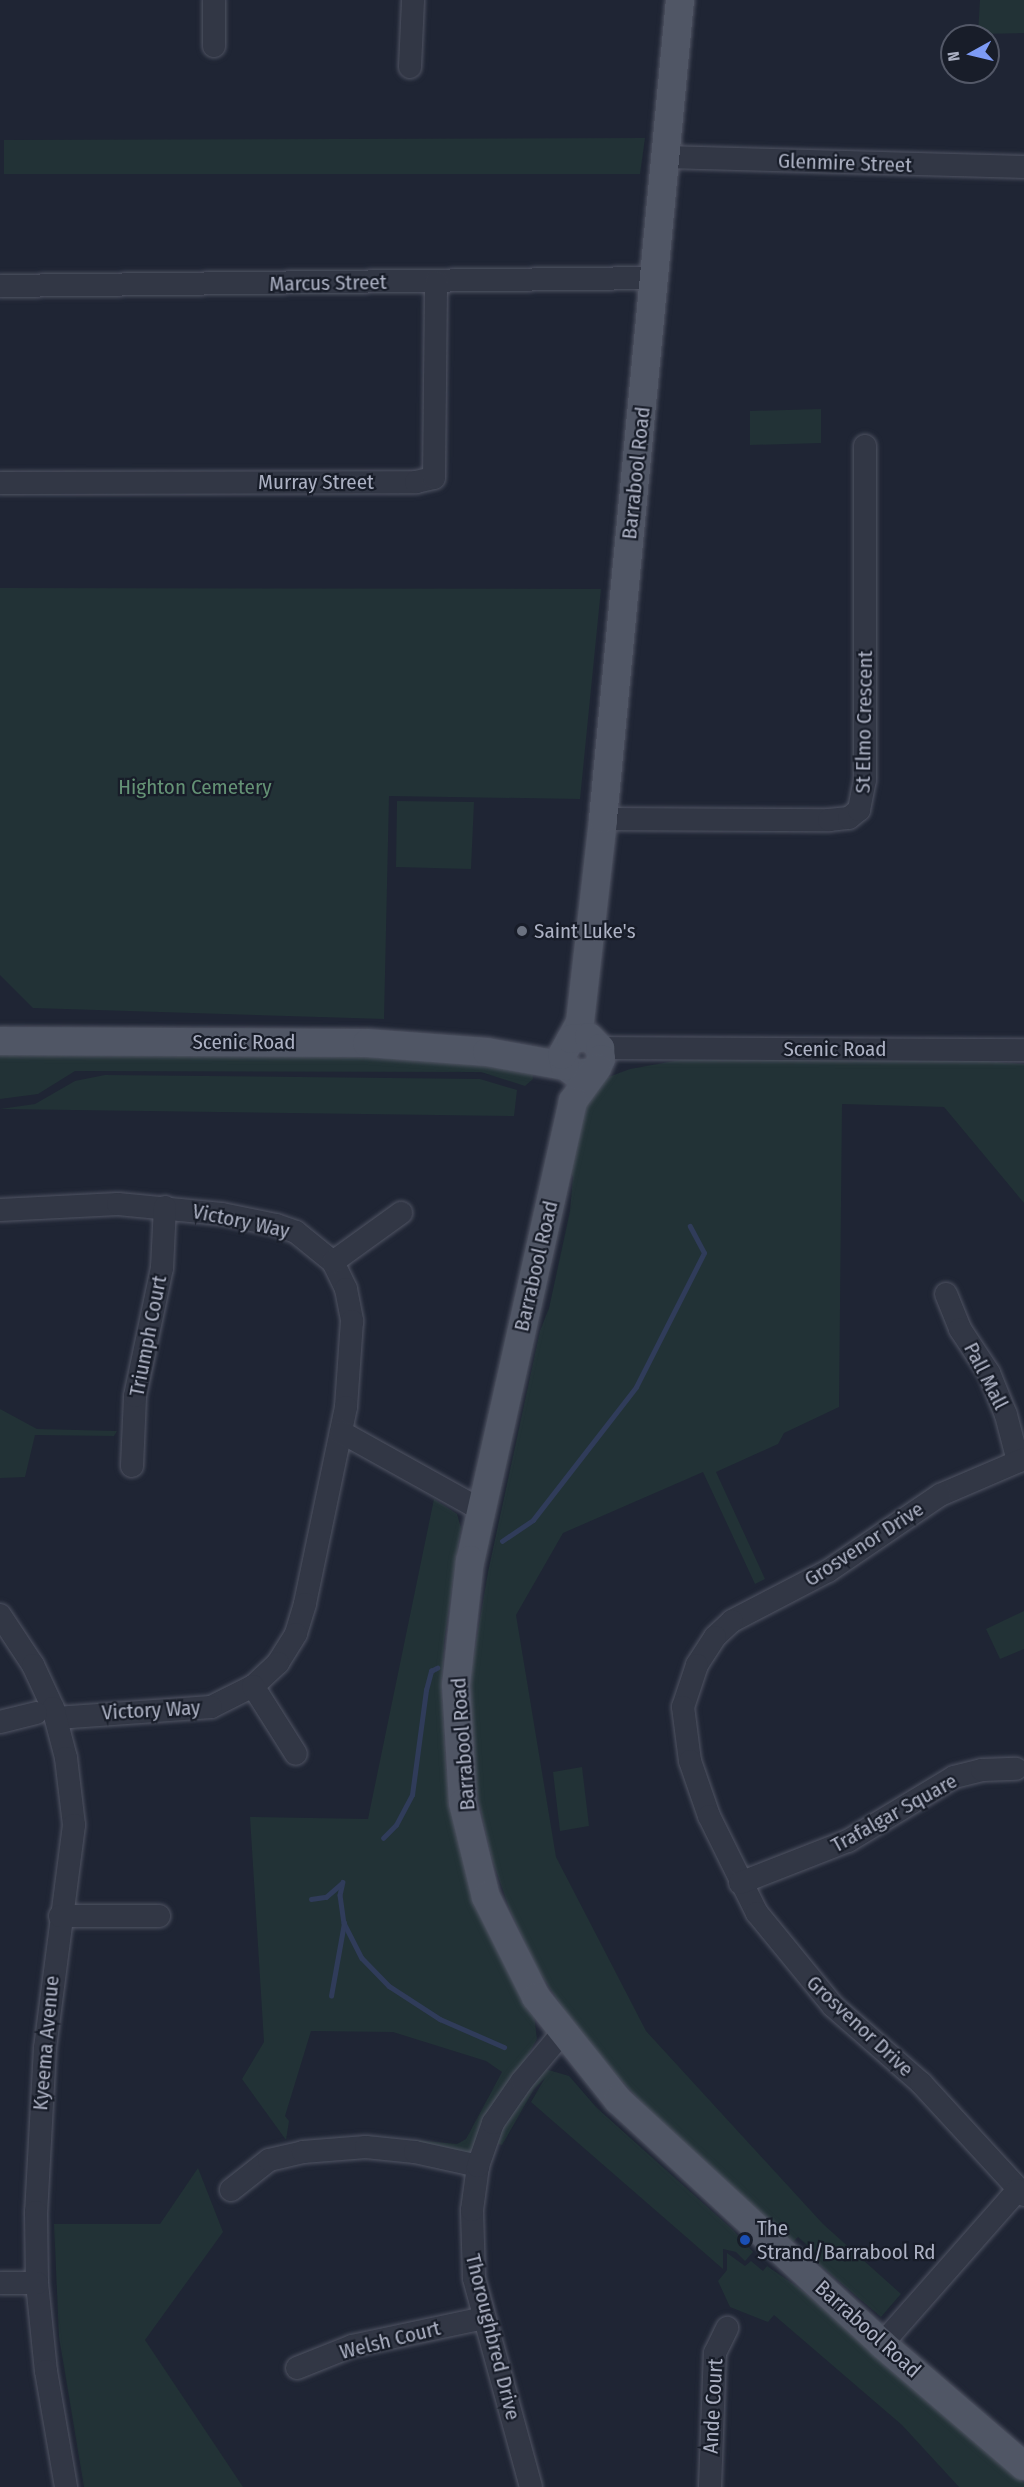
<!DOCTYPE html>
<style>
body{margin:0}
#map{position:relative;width:1024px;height:2487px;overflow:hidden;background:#1f2534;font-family:"Fira Sans Condensed",sans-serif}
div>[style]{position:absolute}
.green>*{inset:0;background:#223236}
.stream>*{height:4.5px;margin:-2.25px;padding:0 2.25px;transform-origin:2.25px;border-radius:2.25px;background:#303c5a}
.roads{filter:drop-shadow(0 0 2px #505463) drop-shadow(0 0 2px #505463)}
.minor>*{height:22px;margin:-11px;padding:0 11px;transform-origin:11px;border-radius:11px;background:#323745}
.major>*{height:28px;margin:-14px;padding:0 14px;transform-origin:14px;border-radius:14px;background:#505665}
.dots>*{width:16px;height:16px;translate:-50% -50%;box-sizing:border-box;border:3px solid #181d29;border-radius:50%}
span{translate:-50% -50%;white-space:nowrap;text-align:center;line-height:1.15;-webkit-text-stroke:4.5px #181d29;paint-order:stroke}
.street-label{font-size:21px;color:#acb1c3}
.park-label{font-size:21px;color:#649275}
.poi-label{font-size:21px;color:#acb1c3}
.left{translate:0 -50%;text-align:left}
.north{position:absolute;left:940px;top:24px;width:60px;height:60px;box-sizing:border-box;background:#181d29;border:2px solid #535867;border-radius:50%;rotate:262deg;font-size:16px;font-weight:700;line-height:24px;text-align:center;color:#acb1c3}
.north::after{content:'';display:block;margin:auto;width:21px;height:27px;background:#7d9bf6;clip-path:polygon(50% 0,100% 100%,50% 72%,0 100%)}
</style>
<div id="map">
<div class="green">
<i style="clip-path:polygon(980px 0,1024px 0,1024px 33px,978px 34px)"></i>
<i style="clip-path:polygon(645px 138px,640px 174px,4px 174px,4px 140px)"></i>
<i style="clip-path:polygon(821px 409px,821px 443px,750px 445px,750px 411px)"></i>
<i style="clip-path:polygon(0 588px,601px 589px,580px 799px,389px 796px,384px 1019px,33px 1008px,0 975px)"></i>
<i style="clip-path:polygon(397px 801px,474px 802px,471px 869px,396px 867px)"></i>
<i style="clip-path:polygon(0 1051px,474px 1058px,532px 1069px,533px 1079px,525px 1086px,481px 1072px,75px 1071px,38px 1094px,0 1099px)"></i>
<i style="clip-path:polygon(702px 1056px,953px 1059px,1024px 1064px,1024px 1203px,944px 1107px,842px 1104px,839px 1407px,784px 1433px,778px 1444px,716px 1472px,765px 1579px,755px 1584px,703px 1472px,563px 1533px,516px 1615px,556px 1857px,646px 2031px,823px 2224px,901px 2294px,881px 2317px,814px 2260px,818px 2255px,798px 2237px,793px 2242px,678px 2142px,584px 2040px,538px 1970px,511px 1913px,491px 1856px,476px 1789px,469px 1733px,470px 1678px,488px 1572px,540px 1331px,549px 1308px,570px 1211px,573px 1177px,570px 1173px,585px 1105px,603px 1079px,630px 1069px)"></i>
<i style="clip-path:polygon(105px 1075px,480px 1079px,517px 1090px,514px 1116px,0 1109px,35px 1104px,75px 1081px)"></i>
<i style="clip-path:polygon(0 1409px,37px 1429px,117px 1431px,114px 1436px,35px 1435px,25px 1477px,0 1478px)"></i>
<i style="clip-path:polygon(434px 1499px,457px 1514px,461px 1528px,444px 1642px,442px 1692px,446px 1767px,455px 1827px,534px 2015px,537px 2039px,475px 2149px,464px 2156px,414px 2146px,415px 2140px,457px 2144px,466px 2139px,502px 2072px,486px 2061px,393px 2032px,311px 2031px,285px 2116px,289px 2121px,286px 2140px,242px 2079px,264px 2042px,250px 1817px,368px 1819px)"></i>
<i style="clip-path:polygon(1024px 1611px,1024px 1649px,1000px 1659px,986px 1629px)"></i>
<i style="clip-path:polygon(582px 1767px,589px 1826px,560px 1831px,553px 1772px)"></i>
<i style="clip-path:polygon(545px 2069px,569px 2076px,597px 2108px,733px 2230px,753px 2252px,745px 2261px,736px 2252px,723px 2249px,723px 2269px,531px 2102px,545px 2078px,534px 2089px,502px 2145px,496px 2143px,511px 2112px)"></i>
<i style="clip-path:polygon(198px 2168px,223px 2232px,145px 2340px,243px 2487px,84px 2487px,59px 2337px,54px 2224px,160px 2224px)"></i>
<i style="clip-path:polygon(727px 2253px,745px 2266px,751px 2261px,763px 2271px,767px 2266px,802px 2290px,1024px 2483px,1024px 2487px,959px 2487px,902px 2425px,774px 2315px,768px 2322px,730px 2307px,718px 2281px,727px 2270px)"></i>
</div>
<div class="stream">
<i style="left:502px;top:1541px;width:37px;rotate:-34deg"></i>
<i style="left:533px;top:1520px;width:168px;rotate:-52.2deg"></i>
<i style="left:636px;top:1387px;width:150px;rotate:-63.1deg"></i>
<i style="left:704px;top:1253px;width:30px;rotate:-118deg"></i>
<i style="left:383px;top:1838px;width:18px;rotate:-45deg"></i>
<i style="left:396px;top:1825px;width:34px;rotate:-62deg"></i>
<i style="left:412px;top:1795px;width:106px;rotate:-82.4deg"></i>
<i style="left:426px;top:1690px;width:20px;rotate:-75deg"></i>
<i style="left:431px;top:1671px;width:7px;rotate:-27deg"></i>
<i style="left:343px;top:1882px;width:13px;rotate:103deg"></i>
<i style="left:340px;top:1895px;width:28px;rotate:82deg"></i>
<i style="left:344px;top:1923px;width:39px;rotate:63deg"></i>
<i style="left:362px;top:1958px;width:39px;rotate:46deg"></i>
<i style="left:389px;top:1986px;width:61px;rotate:32.9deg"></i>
<i style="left:440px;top:2019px;width:70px;rotate:23.6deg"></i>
<i style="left:311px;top:1899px;width:15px;rotate:-8deg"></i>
<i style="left:326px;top:1897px;width:20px;rotate:-41deg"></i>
<i style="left:331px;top:1996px;width:74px;rotate:-79.9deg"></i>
</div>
<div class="roads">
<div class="minor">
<i style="left:214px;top:46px;width:46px;rotate:-90deg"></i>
<i style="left:410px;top:67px;width:67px;rotate:-87.4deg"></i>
<i style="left:667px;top:157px;width:357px;rotate:1.6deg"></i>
<i style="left:0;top:286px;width:656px;rotate:-0.7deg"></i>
<i style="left:0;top:483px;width:416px;rotate:-0.1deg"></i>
<i style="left:416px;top:482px;width:18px;rotate:-13deg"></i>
<i style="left:434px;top:478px;width:196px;rotate:-89.4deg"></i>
<i style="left:603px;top:819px;width:226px;rotate:0.3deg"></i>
<i style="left:829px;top:820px;width:20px;rotate:-6deg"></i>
<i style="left:849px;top:818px;width:13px;rotate:-39deg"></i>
<i style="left:859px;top:810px;width:31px;rotate:-79deg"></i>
<i style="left:865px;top:780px;width:334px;rotate:-90deg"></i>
<i style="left:600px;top:1048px;width:424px;rotate:0.3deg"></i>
<i style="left:0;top:1210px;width:118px;rotate:-2.9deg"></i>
<i style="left:118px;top:1204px;width:104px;rotate:5.5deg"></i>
<i style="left:222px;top:1214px;width:55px;rotate:11.5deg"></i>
<i style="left:276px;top:1225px;width:21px;rotate:19deg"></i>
<i style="left:296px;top:1232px;width:48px;rotate:39deg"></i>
<i style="left:333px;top:1262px;width:30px;rotate:64deg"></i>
<i style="left:346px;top:1289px;width:33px;rotate:79deg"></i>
<i style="left:352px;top:1321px;width:86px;rotate:94deg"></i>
<i style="left:346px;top:1407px;width:201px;rotate:101.8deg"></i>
<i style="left:305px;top:1604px;width:31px;rotate:107deg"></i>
<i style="left:296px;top:1634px;width:34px;rotate:122deg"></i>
<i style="left:278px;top:1663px;width:34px;rotate:137deg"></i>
<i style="left:253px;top:1686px;width:47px;rotate:153.4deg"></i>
<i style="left:211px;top:1707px;width:155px;rotate:175.9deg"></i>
<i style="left:333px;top:1262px;width:84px;rotate:-35.8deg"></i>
<i style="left:946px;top:1294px;width:38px;rotate:68deg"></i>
<i style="left:960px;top:1329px;width:53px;rotate:56.6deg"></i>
<i style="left:989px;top:1373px;width:45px;rotate:68deg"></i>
<i style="left:1006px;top:1415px;width:48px;rotate:75.4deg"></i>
<i style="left:341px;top:1432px;width:160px;rotate:29.1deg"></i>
<i style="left:1024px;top:1459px;width:91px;rotate:156.8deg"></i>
<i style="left:940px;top:1495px;width:135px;rotate:145.8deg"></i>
<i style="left:828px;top:1571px;width:108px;rotate:152.5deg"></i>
<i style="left:732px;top:1621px;width:23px;rotate:137deg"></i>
<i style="left:715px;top:1637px;width:33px;rotate:123deg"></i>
<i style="left:697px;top:1665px;width:44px;rotate:108.4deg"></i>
<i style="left:683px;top:1707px;width:54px;rotate:82.6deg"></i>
<i style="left:690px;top:1761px;width:58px;rotate:70.9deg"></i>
<i style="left:709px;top:1816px;width:108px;rotate:63.7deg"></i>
<i style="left:757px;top:1913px;width:120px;rotate:50.7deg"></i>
<i style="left:833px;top:2006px;width:117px;rotate:41.2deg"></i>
<i style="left:921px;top:2083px;width:152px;rotate:47.4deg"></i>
<i style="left:132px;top:1466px;width:70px;rotate:-87.5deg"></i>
<i style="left:135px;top:1396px;width:131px;rotate:-78.1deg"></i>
<i style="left:162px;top:1268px;width:61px;rotate:-87.2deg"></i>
<i style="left:0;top:1615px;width:60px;rotate:56.6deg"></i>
<i style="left:33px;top:1665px;width:47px;rotate:65.1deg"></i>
<i style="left:53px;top:1708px;width:52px;rotate:75.4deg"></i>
<i style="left:66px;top:1758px;width:67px;rotate:83.2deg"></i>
<i style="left:74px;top:1825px;width:225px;rotate:97.4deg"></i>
<i style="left:45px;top:2048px;width:164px;rotate:93.1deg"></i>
<i style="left:36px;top:2212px;width:71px;rotate:89.2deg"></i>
<i style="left:37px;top:2283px;width:88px;rotate:84.2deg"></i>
<i style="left:46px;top:2371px;width:118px;rotate:80.2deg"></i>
<i style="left:253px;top:1686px;width:80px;rotate:57.7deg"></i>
<i style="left:0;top:1722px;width:37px;rotate:-14deg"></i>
<i style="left:740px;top:1883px;width:116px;rotate:-21.3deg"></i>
<i style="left:848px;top:1841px;width:124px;rotate:-31.1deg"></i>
<i style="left:954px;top:1777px;width:29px;rotate:-14deg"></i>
<i style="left:982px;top:1770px;width:34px;rotate:-2deg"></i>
<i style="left:60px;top:1916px;width:99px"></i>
<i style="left:231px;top:2190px;width:48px;rotate:-38.3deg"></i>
<i style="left:269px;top:2160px;width:35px;rotate:-13deg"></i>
<i style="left:303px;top:2152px;width:63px;rotate:-4.5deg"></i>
<i style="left:366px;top:2147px;width:49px;rotate:5.8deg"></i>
<i style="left:415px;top:2152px;width:65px;rotate:12.5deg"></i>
<i style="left:0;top:2283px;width:37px"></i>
<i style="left:882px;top:2344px;width:205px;rotate:-48.6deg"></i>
<i style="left:297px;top:2368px;width:59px;rotate:-21.8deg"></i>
<i style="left:352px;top:2346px;width:135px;rotate:-12deg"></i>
<i style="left:531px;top:2487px;width:217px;rotate:-105.3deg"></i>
<i style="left:474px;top:2278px;width:68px;rotate:-91.7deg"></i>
<i style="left:472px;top:2210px;width:44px;rotate:-82.2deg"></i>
<i style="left:478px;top:2166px;width:46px;rotate:-70.8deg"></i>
<i style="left:493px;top:2123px;width:51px;rotate:-55.4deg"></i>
<i style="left:522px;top:2081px;width:65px;rotate:-50deg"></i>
<i style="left:710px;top:2487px;width:134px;rotate:-87.9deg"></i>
<i style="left:715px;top:2353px;width:28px;rotate:-64deg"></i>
</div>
<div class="major">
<i style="left:571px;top:1039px;width:19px;rotate:-62deg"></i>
<i style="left:580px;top:1022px;width:204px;rotate:-83.5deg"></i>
<i style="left:603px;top:819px;width:823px;rotate:-84.63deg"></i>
<i style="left:0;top:1041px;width:367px;rotate:0.3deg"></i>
<i style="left:367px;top:1043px;width:120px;rotate:4.3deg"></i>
<i style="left:487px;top:1052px;width:79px;rotate:10.2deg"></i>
<i style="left:594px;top:1072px;width:18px;rotate:174deg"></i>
<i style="left:576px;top:1074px;width:14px;rotate:-144deg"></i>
<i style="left:565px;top:1066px;width:11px;rotate:-105deg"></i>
<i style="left:562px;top:1055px;width:18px;rotate:-61deg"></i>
<i style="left:571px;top:1039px;width:18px;rotate:-6deg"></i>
<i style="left:589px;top:1037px;width:16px;rotate:45deg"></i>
<i style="left:600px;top:1048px;width:11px;rotate:85deg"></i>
<i style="left:601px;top:1059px;width:10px;rotate:114deg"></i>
<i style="left:597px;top:1068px;width:41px;rotate:126deg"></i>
<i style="left:573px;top:1101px;width:470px;rotate:102.6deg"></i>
<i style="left:470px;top:1560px;width:126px;rotate:96.4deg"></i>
<i style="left:456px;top:1685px;width:118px;rotate:86.6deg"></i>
<i style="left:463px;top:1803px;width:97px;rotate:76.3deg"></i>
<i style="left:486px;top:1897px;width:112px;rotate:63.4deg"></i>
<i style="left:536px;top:1997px;width:132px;rotate:51.5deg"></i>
<i style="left:618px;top:2100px;width:359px;rotate:42.7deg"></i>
<i style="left:882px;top:2344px;width:187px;rotate:40.7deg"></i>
</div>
</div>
<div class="dots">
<i style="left:522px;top:931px;background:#6b7280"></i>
<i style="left:745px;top:2240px;background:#1a4fb4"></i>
</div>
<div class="street-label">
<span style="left:845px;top:163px;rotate:2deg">Glenmire Street</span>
<span style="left:328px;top:283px;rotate:-1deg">Marcus Street</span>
<span style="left:636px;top:473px;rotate:-84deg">Barrabool Road</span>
<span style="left:316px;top:482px">Murray Street</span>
<span style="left:864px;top:722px;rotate:-89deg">St Elmo Crescent</span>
<span style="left:244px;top:1042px">Scenic Road</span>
<span style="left:835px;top:1049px">Scenic Road</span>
<span style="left:241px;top:1221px;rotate:12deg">Victory Way</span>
<span style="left:536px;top:1266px;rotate:-77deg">Barrabool Road</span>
<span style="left:148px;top:1336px;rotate:-79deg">Triumph Court</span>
<span style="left:986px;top:1376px;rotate:63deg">Pall Mall</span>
<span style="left:864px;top:1544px;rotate:-33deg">Grosvenor Drive</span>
<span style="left:151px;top:1710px;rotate:-3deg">Victory Way</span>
<span style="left:463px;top:1744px;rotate:-94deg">Barrabool Road</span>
<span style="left:894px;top:1813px;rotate:-29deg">Trafalgar Square</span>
<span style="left:860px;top:2026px;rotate:43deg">Grosvenor Drive</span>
<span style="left:46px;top:2043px;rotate:-85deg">Kyeema Avenue</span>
<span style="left:868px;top:2329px;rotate:42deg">Barrabool Road</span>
<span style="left:493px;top:2337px;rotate:76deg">Thoroughbred Drive</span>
<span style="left:390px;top:2340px;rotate:-14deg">Welsh Court</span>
<span style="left:713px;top:2406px;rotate:-87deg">Ande Court</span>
</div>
<div class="park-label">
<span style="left:195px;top:787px">Highton Cemetery</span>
</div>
<div class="poi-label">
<span class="left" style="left:534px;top:931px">Saint Luke's</span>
<span class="left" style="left:757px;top:2240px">The<br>Strand/Barrabool Rd</span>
</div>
<div class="north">N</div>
</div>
